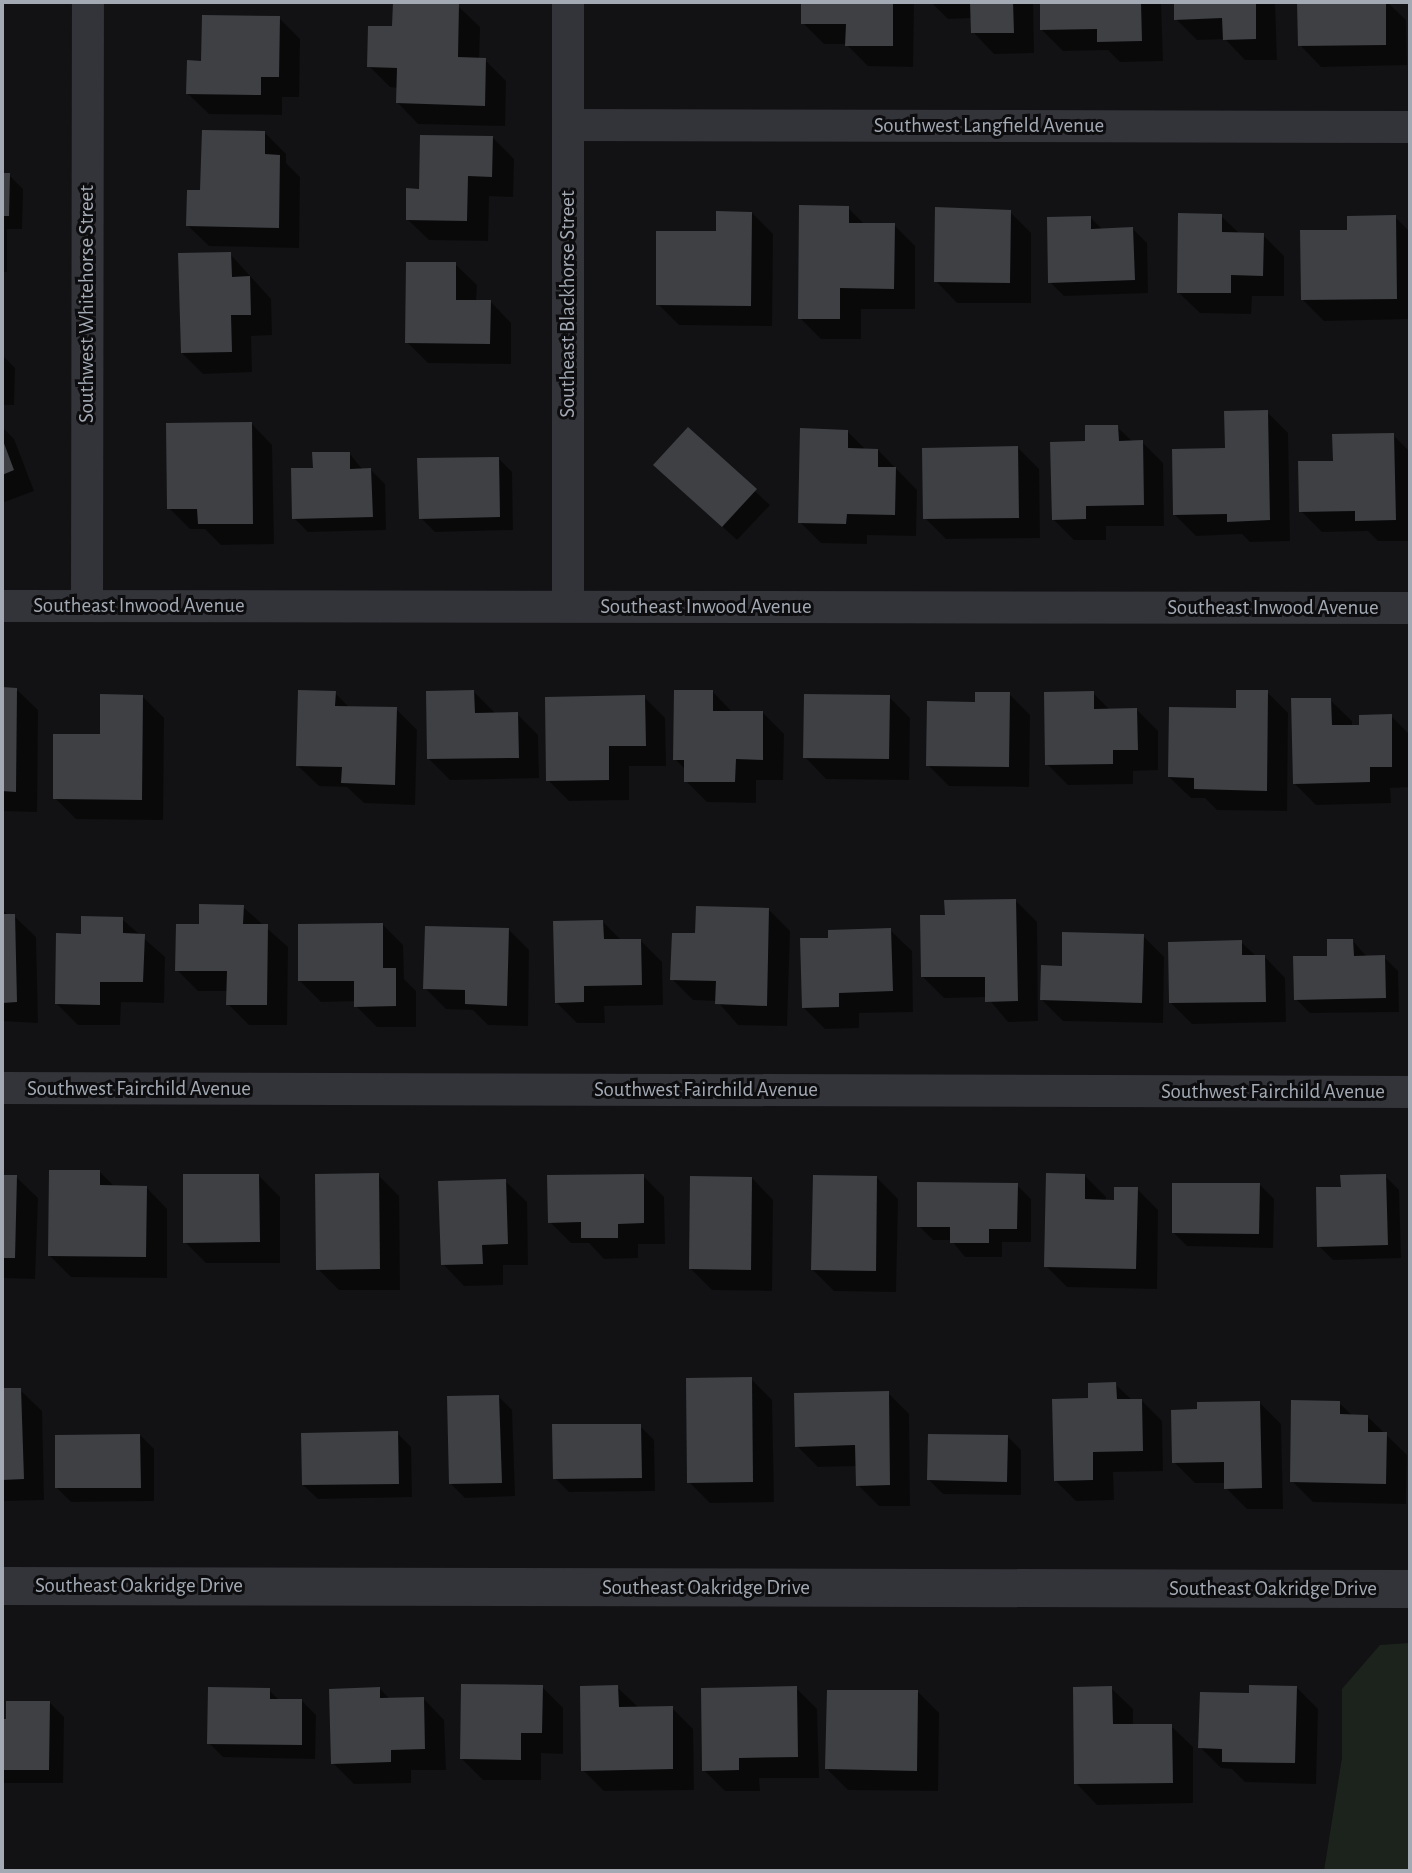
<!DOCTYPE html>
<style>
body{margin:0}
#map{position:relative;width:1412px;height:1873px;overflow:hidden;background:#121214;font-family:"Alegreya Sans",sans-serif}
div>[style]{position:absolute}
.green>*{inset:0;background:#1c231c}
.shadow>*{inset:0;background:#0007}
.building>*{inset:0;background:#3e4044}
.minor>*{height:32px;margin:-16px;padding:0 16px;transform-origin:16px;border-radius:16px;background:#333439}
.tertiary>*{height:38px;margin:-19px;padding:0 19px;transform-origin:19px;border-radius:19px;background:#333439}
span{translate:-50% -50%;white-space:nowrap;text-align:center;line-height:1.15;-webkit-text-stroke:6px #0d0d0f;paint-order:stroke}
.street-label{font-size:21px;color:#a3aab4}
.frame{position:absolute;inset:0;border:4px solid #a3aab4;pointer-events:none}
</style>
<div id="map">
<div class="green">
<i style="clip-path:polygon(1410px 1643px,1410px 1871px,1324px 1871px,1342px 1758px,1342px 1689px,1380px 1645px)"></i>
</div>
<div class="shadow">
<i style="clip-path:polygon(803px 2px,914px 2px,913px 67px,868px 66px,846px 44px,824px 44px,803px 23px)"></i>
<i style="clip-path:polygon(931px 2px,1033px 2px,1034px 53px,994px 54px,973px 32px,972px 18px,948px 19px)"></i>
<i style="clip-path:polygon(1042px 2px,1161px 2px,1163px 61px,1120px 62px,1108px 50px,1063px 51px,1042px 30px)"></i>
<i style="clip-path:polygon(1175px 2px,1275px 2px,1277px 60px,1245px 60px,1225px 39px,1197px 40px,1176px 19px)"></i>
<i style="clip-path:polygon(1299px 2px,1387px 2px,1406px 20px,1407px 65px,1321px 67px,1300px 45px)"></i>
<i style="clip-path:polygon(458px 6px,480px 27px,479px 60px,485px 60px,506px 81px,505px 126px,418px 124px,397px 102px,398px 88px,390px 87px,369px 66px)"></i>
<i style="clip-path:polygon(279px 18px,300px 39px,299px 97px,282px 97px,282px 115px,209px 114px,187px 93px,203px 63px)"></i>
<i style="clip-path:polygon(265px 133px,286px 154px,286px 163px,300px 177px,299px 248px,209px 246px,187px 225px,202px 191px)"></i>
<i style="clip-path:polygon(493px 138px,514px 159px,513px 197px,489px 196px,488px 241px,429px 240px,407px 219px,421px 191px)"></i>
<i style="clip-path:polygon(2px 175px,9px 175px,23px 189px,22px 229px,7px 229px,7px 272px,2px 272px)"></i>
<i style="clip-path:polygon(848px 208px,865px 225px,894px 225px,915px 246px,915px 309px,861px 309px,861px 339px,821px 339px,800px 318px)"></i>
<i style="clip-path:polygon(1010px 212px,1031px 233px,1031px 303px,957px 303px,936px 281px)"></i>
<i style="clip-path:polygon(752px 213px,773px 234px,772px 326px,679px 325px,658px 304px,718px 233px)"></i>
<i style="clip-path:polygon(1221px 216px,1240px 234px,1263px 235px,1284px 256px,1284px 296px,1252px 296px,1251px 314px,1200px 313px,1178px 292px)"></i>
<i style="clip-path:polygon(1090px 217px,1103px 230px,1133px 229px,1147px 243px,1148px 293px,1064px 296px,1050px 282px)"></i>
<i style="clip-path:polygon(1395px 217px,1410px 232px,1410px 319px,1324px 321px,1303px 300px,1349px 231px)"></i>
<i style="clip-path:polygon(230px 254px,271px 299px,272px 335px,251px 336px,252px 372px,203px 374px,182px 353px)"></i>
<i style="clip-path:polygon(455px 264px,477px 285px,476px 301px,490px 301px,511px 323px,511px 364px,428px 363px,407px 342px)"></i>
<i style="clip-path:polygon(2px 355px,15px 368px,14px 405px,2px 405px)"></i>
<i style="clip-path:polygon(1267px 412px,1288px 433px,1290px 541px,1250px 542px,1242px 534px,1196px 536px,1175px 515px,1227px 450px)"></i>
<i style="clip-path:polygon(251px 423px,272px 445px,274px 544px,221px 545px,205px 529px,190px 529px,169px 508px)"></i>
<i style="clip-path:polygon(2px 427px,14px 439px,34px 491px,2px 503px)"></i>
<i style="clip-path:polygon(1117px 427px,1133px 442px,1142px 442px,1163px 463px,1164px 526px,1106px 526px,1106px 540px,1074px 540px,1053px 519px,1087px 443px)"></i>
<i style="clip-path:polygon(688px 430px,770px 505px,737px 540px,670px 479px)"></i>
<i style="clip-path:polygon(847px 431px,866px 450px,878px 450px,917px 490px,916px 536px,867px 535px,867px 544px,821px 543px,800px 522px)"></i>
<i style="clip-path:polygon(1393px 435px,1410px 452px,1410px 541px,1378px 541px,1368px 531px,1322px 532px,1301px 511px,1334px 462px)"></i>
<i style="clip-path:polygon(1018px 448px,1039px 469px,1040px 538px,946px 539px,925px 518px)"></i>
<i style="clip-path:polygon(349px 453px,363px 470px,371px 470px,385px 484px,386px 530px,308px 532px,294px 518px,315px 470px)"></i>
<i style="clip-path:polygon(498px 458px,512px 472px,513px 530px,435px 532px,421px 518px)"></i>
<i style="clip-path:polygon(2px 689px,16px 689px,38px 710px,37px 812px,2px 811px)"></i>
<i style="clip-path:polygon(474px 692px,495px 713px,517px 714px,538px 735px,539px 778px,450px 780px,429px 759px)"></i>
<i style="clip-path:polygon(713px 692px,733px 713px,763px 713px,784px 734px,783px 780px,756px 780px,756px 803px,707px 802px,686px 781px,686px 770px,675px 759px)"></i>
<i style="clip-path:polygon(1267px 692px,1288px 713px,1287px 811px,1217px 810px,1205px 798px,1191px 798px,1169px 777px,1238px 710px)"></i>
<i style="clip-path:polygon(335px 693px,350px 708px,396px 709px,417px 730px,415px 805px,364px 803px,347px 787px,319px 786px,297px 765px)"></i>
<i style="clip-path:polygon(1093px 693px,1111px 711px,1137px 710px,1158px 731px,1158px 770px,1133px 771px,1133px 784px,1068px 785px,1047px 764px)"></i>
<i style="clip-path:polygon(1009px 694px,1030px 715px,1029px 787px,949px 786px,928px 765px,977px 704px)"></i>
<i style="clip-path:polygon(143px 697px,164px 718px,163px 820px,76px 819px,55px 798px,102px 736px)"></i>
<i style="clip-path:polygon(644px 697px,665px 718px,666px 766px,629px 766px,629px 800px,569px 801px,548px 780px)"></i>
<i style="clip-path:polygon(889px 697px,910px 718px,909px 780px,826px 779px,805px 757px)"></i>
<i style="clip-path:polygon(1330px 700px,1352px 721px,1352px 727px,1391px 716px,1410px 735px,1410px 787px,1390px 788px,1391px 803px,1316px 805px,1294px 783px)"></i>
<i style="clip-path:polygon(1016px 901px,1037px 922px,1038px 1021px,1008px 1022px,987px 997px,944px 998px,923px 977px,946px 917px)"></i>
<i style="clip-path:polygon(243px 907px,288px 947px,287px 1025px,249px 1025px,228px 1004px,228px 991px,198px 991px,177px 970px,201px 926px)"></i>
<i style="clip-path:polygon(2px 909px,9px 916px,14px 916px,36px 937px,38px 1023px,2px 1021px)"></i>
<i style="clip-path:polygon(769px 910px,790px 931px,787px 1026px,738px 1025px,717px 1001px,693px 1000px,672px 979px,696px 935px)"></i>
<i style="clip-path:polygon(122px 919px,165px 957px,164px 1003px,121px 1002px,120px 1025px,78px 1025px,57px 1004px,82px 936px)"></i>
<i style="clip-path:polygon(603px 922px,622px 941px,641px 941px,662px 962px,663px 1005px,604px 1006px,605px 1023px,577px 1023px,556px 1002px)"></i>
<i style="clip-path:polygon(382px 924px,403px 945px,404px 979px,416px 991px,416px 1027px,377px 1027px,356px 1006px,356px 1001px,321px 1002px,300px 981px)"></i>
<i style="clip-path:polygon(508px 929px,529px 950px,528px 1026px,488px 1025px,473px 1010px,446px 1009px,425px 988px)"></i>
<i style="clip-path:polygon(890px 930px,912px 951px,913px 1012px,859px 1013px,859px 1028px,825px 1029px,804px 1008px,829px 939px)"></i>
<i style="clip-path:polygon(1143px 936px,1164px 957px,1163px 1023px,1063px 1021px,1042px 1000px,1063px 968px)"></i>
<i style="clip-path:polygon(1353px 941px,1367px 957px,1384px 957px,1398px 971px,1399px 1012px,1310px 1013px,1296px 999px)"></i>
<i style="clip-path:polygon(1241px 942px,1256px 956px,1264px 956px,1285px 978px,1286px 1022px,1192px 1024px,1171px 1003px)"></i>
<i style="clip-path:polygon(100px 1172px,115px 1187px,146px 1187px,167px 1209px,167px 1278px,71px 1277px,50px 1256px)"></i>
<i style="clip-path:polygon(378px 1175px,399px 1196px,400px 1290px,339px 1290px,318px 1269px)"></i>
<i style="clip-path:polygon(259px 1176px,280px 1197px,280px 1263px,206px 1263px,185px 1242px)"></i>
<i style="clip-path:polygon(643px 1176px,664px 1197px,665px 1244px,638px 1244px,638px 1258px,604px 1259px,589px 1243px,571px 1243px,550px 1222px)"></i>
<i style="clip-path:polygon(1085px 1176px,1106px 1197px,1106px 1201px,1116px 1202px,1137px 1189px,1158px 1210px,1157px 1289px,1067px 1287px,1046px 1266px)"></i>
<i style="clip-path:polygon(1385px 1176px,1399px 1190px,1401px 1258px,1333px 1260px,1319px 1246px,1343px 1188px)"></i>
<i style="clip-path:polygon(2px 1177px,16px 1177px,38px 1198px,35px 1279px,2px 1278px)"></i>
<i style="clip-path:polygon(752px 1178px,773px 1200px,772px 1291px,712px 1290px,690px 1268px)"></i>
<i style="clip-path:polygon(877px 1178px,898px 1199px,896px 1292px,834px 1291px,813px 1270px)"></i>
<i style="clip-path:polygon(505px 1181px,527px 1202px,528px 1265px,503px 1265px,503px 1285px,464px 1286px,443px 1264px)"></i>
<i style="clip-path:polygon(1017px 1185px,1031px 1199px,1031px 1242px,1002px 1242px,1002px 1257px,965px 1257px,951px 1240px,933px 1240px,919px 1226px)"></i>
<i style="clip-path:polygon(1260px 1185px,1274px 1199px,1273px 1248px,1187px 1246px,1173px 1232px)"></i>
<i style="clip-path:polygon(751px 1379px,772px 1400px,774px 1502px,710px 1503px,689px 1482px)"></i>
<i style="clip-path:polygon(1115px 1384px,1132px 1400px,1141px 1400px,1162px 1421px,1163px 1471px,1113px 1472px,1114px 1500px,1076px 1501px,1055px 1480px)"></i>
<i style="clip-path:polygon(2px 1390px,20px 1390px,42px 1411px,44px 1500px,5px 1501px,2px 1498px)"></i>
<i style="clip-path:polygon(888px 1393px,909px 1414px,910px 1506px,879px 1506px,858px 1485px,857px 1466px,818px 1467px,797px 1446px)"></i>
<i style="clip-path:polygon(498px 1396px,512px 1410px,515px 1496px,465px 1498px,451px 1484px)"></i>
<i style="clip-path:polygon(1260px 1403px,1281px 1424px,1283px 1509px,1247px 1509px,1226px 1488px,1226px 1483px,1195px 1483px,1174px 1462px)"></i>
<i style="clip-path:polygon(1339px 1403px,1353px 1416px,1368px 1417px,1407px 1455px,1406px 1504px,1313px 1502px,1292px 1481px)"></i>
<i style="clip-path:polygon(640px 1426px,654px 1440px,655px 1491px,569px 1492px,555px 1478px)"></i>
<i style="clip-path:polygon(397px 1433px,411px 1447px,412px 1497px,318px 1499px,303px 1485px)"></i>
<i style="clip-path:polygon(140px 1435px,154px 1449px,154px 1501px,71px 1502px,57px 1488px)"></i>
<i style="clip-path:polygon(1007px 1436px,1021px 1450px,1021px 1495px,943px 1494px,929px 1480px)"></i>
<i style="clip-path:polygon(542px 1687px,563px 1708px,563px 1754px,541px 1753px,541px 1780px,483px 1780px,462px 1759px)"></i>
<i style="clip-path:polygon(617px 1687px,639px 1708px,672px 1708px,693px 1729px,694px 1790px,604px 1791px,583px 1770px)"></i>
<i style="clip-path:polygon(796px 1688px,817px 1709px,819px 1778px,759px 1778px,760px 1791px,725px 1791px,704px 1770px)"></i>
<i style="clip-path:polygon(1111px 1688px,1133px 1709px,1133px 1726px,1171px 1726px,1193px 1747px,1193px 1803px,1097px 1805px,1076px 1783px)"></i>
<i style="clip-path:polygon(1297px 1688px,1318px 1709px,1316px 1784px,1245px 1782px,1232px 1769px,1221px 1768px,1200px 1747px)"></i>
<i style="clip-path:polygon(380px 1689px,390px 1699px,423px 1698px,444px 1720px,446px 1770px,411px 1770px,411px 1783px,354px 1784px,333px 1763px)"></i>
<i style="clip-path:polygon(269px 1690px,280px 1701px,302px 1701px,316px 1715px,315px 1759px,223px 1757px,209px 1743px)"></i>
<i style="clip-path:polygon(918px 1692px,939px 1713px,938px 1791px,848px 1790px,827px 1769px)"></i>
<i style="clip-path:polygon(50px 1703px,64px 1717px,63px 1783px,2px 1783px,2px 1721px)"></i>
</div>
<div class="building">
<i style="clip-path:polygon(393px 2px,459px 4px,458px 57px,486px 58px,485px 106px,396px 103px,397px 68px,367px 67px,368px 26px,392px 26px)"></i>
<i style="clip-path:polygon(801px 2px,893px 2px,893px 46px,845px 46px,846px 24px,801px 24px)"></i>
<i style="clip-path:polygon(970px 2px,1013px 2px,1014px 33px,971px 33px)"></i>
<i style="clip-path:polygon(1040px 2px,1141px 2px,1142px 41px,1097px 42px,1097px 29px,1040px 30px)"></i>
<i style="clip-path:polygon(1174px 2px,1256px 2px,1256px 39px,1223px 40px,1222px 18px,1174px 20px)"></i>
<i style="clip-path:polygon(1297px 2px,1386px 2px,1386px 45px,1298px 46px)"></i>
<i style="clip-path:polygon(202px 15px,280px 16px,279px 77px,261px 77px,261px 95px,186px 94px,187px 60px,201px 61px)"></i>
<i style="clip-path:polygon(202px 130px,265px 131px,265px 154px,280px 155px,279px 228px,186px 226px,187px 190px,200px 190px)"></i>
<i style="clip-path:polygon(420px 135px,493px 136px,492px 177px,468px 176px,467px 221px,406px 220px,406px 188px,419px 189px)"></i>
<i style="clip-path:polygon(2px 173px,10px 173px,9px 216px,2px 216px)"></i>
<i style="clip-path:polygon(799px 205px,849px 206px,849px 223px,895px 223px,894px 289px,840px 288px,840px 319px,798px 319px)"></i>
<i style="clip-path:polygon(935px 207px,1011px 210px,1010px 283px,934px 282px)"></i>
<i style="clip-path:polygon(716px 211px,752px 212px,751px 306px,656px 305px,656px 231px,716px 231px)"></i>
<i style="clip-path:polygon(1178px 213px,1222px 214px,1222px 232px,1264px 233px,1263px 276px,1231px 275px,1231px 293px,1177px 293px)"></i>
<i style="clip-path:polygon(1396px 215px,1397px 299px,1301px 300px,1300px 230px,1347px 230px,1347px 216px)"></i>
<i style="clip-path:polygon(1091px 216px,1091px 229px,1133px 227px,1135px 280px,1048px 283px,1047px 217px)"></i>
<i style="clip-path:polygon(231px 252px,232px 277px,250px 276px,251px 315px,231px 315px,232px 352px,181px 353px,178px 253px)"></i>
<i style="clip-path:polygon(406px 262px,456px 262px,456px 300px,491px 300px,490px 344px,405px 343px)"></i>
<i style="clip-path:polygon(1268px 410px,1270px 520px,1227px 522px,1227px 514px,1173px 515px,1172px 449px,1225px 448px,1224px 411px)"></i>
<i style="clip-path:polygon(252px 422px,253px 524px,198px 524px,197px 509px,167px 509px,166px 423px)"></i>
<i style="clip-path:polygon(1085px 425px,1118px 425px,1119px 441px,1143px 440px,1144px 505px,1086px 506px,1086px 519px,1052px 520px,1050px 442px,1085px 441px)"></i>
<i style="clip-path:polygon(688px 427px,757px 489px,722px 527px,653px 465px)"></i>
<i style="clip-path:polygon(800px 428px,848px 430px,848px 448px,878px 449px,878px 467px,896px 467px,895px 515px,847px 514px,846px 524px,798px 523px)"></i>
<i style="clip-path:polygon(1394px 433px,1396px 520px,1355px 521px,1355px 511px,1299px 512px,1298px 461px,1333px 461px,1332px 434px)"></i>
<i style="clip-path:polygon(2px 438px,14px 470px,2px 475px)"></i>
<i style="clip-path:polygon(1018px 446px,1019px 518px,923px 519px,922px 448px)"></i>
<i style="clip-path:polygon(312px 452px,350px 452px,350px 469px,371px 468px,373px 517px,292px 519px,291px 468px,313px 468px)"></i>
<i style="clip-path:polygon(499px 457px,500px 517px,419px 519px,417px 458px)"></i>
<i style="clip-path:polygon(2px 687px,17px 688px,16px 792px,2px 791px)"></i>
<i style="clip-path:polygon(298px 690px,336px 691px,335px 706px,397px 707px,395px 785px,341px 783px,342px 767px,296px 766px)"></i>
<i style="clip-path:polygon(474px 690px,475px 713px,518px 712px,519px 758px,427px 759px,426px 691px)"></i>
<i style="clip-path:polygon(674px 690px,713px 690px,713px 711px,763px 711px,763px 760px,736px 759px,735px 782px,684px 782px,684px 760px,673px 760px)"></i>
<i style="clip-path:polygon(1236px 690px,1268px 690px,1267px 791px,1194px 789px,1194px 778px,1168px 777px,1169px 707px,1236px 708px)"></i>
<i style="clip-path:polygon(1094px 691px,1094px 709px,1137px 708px,1138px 750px,1113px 750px,1113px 764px,1045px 765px,1044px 692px)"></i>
<i style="clip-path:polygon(975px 692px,1010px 692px,1009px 767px,926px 766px,927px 701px,975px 702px)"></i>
<i style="clip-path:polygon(100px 694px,143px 695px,142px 800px,53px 799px,53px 734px,100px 734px)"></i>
<i style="clip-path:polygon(804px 694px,890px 695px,889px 759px,803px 758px)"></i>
<i style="clip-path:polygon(645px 695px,646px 746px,609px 746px,609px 780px,546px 781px,545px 697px)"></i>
<i style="clip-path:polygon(1291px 698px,1331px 698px,1332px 725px,1359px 725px,1359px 715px,1392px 714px,1392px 767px,1370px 767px,1370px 782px,1293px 784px)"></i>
<i style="clip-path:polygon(1016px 899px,1018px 1001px,985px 1002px,985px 977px,921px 977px,920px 915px,945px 915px,944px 900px)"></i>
<i style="clip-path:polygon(199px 904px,244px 905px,243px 924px,268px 924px,267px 1005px,226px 1005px,227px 971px,175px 971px,176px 924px,199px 924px)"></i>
<i style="clip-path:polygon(696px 906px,769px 908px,767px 1006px,715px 1004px,716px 981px,670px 980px,672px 933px,695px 933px)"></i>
<i style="clip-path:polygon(2px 914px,15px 914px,17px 1002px,2px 1003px)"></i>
<i style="clip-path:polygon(81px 916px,123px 917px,123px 933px,145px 934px,143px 982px,100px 982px,100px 1005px,55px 1004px,56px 933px,81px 934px)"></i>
<i style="clip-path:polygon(603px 920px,604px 939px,641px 939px,642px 985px,584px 986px,584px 1002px,555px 1003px,553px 921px)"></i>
<i style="clip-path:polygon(383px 923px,383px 968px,396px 968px,396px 1006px,354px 1007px,354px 981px,298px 981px,298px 924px)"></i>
<i style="clip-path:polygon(425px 926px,509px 928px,507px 1006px,465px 1004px,465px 990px,423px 989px)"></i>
<i style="clip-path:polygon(891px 928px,893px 991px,839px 993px,839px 1007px,802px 1008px,800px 938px,828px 938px,828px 930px)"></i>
<i style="clip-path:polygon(1062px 932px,1144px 934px,1142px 1003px,1040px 1000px,1041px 965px,1062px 966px)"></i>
<i style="clip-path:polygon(1327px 939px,1353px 939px,1354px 956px,1385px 955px,1386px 998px,1294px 1000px,1293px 956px,1327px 956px)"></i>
<i style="clip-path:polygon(1242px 940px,1242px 955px,1265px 955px,1266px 1002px,1169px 1003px,1168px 942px)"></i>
<i style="clip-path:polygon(49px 1170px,100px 1170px,100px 1185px,147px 1186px,146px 1257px,48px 1256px)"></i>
<i style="clip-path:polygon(379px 1173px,380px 1269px,316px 1270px,315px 1174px)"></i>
<i style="clip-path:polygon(1046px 1173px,1085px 1174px,1085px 1199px,1114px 1200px,1114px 1187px,1138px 1187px,1136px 1269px,1044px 1267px)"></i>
<i style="clip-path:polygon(183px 1174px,259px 1174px,260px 1242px,183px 1243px)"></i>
<i style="clip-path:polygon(644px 1174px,644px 1223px,618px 1224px,618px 1238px,581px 1238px,581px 1222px,548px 1223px,547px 1175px)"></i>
<i style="clip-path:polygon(1386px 1174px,1388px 1245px,1317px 1247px,1316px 1187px,1341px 1187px,1340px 1175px)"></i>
<i style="clip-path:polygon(2px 1175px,17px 1175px,15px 1258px,2px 1258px)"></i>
<i style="clip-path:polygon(813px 1175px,877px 1176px,876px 1271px,811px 1270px)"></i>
<i style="clip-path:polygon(690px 1176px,752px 1177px,751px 1270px,689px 1269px)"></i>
<i style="clip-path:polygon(506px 1179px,508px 1244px,482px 1245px,483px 1264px,441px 1265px,438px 1181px)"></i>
<i style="clip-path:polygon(917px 1182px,1018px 1183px,1017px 1229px,989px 1229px,989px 1243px,950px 1243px,950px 1227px,917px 1227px)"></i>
<i style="clip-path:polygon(1172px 1183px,1260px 1183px,1259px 1234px,1172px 1233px)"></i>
<i style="clip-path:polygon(752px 1377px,753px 1482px,687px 1483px,686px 1378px)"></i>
<i style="clip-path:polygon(1116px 1382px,1117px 1399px,1142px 1399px,1143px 1451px,1093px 1452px,1093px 1480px,1054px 1481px,1052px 1399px,1088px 1398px,1088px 1383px)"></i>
<i style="clip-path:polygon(2px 1388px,21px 1388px,24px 1479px,2px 1480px)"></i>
<i style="clip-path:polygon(889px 1391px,890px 1485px,856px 1486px,855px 1445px,795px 1447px,794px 1393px)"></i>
<i style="clip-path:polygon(499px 1395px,502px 1483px,449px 1484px,447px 1396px)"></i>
<i style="clip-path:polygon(1291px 1400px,1340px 1401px,1340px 1414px,1368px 1415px,1368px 1432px,1387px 1432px,1386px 1484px,1290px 1482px)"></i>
<i style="clip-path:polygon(1260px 1401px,1262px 1488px,1224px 1489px,1224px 1462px,1172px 1463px,1171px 1410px,1197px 1409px,1197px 1402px)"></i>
<i style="clip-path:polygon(552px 1424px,641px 1424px,642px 1478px,553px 1479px)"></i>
<i style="clip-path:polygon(398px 1431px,399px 1484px,302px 1485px,301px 1433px)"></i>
<i style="clip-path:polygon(140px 1434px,141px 1488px,55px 1488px,55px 1435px)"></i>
<i style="clip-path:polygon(928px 1434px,1008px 1435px,1007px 1482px,927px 1480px)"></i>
<i style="clip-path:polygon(461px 1684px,543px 1685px,542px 1733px,521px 1733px,521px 1760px,460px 1759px)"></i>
<i style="clip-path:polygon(618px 1685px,619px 1707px,673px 1706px,673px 1769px,581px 1771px,580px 1686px)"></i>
<i style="clip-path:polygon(1249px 1685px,1297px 1686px,1295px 1763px,1222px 1762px,1222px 1749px,1198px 1748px,1200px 1692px,1249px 1693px)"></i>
<i style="clip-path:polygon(797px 1686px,798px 1757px,739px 1758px,739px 1770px,702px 1771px,701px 1688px)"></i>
<i style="clip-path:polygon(1112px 1686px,1113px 1724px,1172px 1724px,1173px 1783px,1074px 1784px,1073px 1687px)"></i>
<i style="clip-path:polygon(208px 1687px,270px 1688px,270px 1699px,302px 1699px,302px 1745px,207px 1744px)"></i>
<i style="clip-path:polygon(380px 1687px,380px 1698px,424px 1697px,425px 1749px,391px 1750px,391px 1762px,331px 1764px,329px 1689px)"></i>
<i style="clip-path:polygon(827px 1690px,918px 1690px,917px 1771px,825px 1769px)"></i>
<i style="clip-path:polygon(6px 1701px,50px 1701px,49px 1770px,2px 1770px,2px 1719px,6px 1719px)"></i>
</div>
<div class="minor">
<i style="left:568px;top:2px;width:604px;rotate:90deg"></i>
<i style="left:568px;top:125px;width:842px;rotate:0.14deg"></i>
<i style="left:2px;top:606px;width:1408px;rotate:0.08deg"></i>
<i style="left:87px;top:606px;width:604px;rotate:-89.91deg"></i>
<i style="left:2px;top:1088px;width:1408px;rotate:0.16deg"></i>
</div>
<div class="tertiary">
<i style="left:2px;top:1586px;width:1408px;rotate:0.12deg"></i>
</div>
<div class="street-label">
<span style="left:989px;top:126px">Southwest Langfield Avenue</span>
<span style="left:87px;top:304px;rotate:-90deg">Southwest Whitehorse Street</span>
<span style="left:568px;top:304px;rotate:-90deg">Southeast Blackhorse Street</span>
<span style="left:139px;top:606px">Southeast Inwood Avenue</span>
<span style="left:706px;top:607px">Southeast Inwood Avenue</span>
<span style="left:1273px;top:608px">Southeast Inwood Avenue</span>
<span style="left:139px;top:1089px">Southwest Fairchild Avenue</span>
<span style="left:706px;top:1090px">Southwest Fairchild Avenue</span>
<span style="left:1273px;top:1092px">Southwest Fairchild Avenue</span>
<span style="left:139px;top:1586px">Southeast Oakridge Drive</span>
<span style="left:706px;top:1588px">Southeast Oakridge Drive</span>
<span style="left:1273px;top:1589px">Southeast Oakridge Drive</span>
</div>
<div class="frame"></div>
</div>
